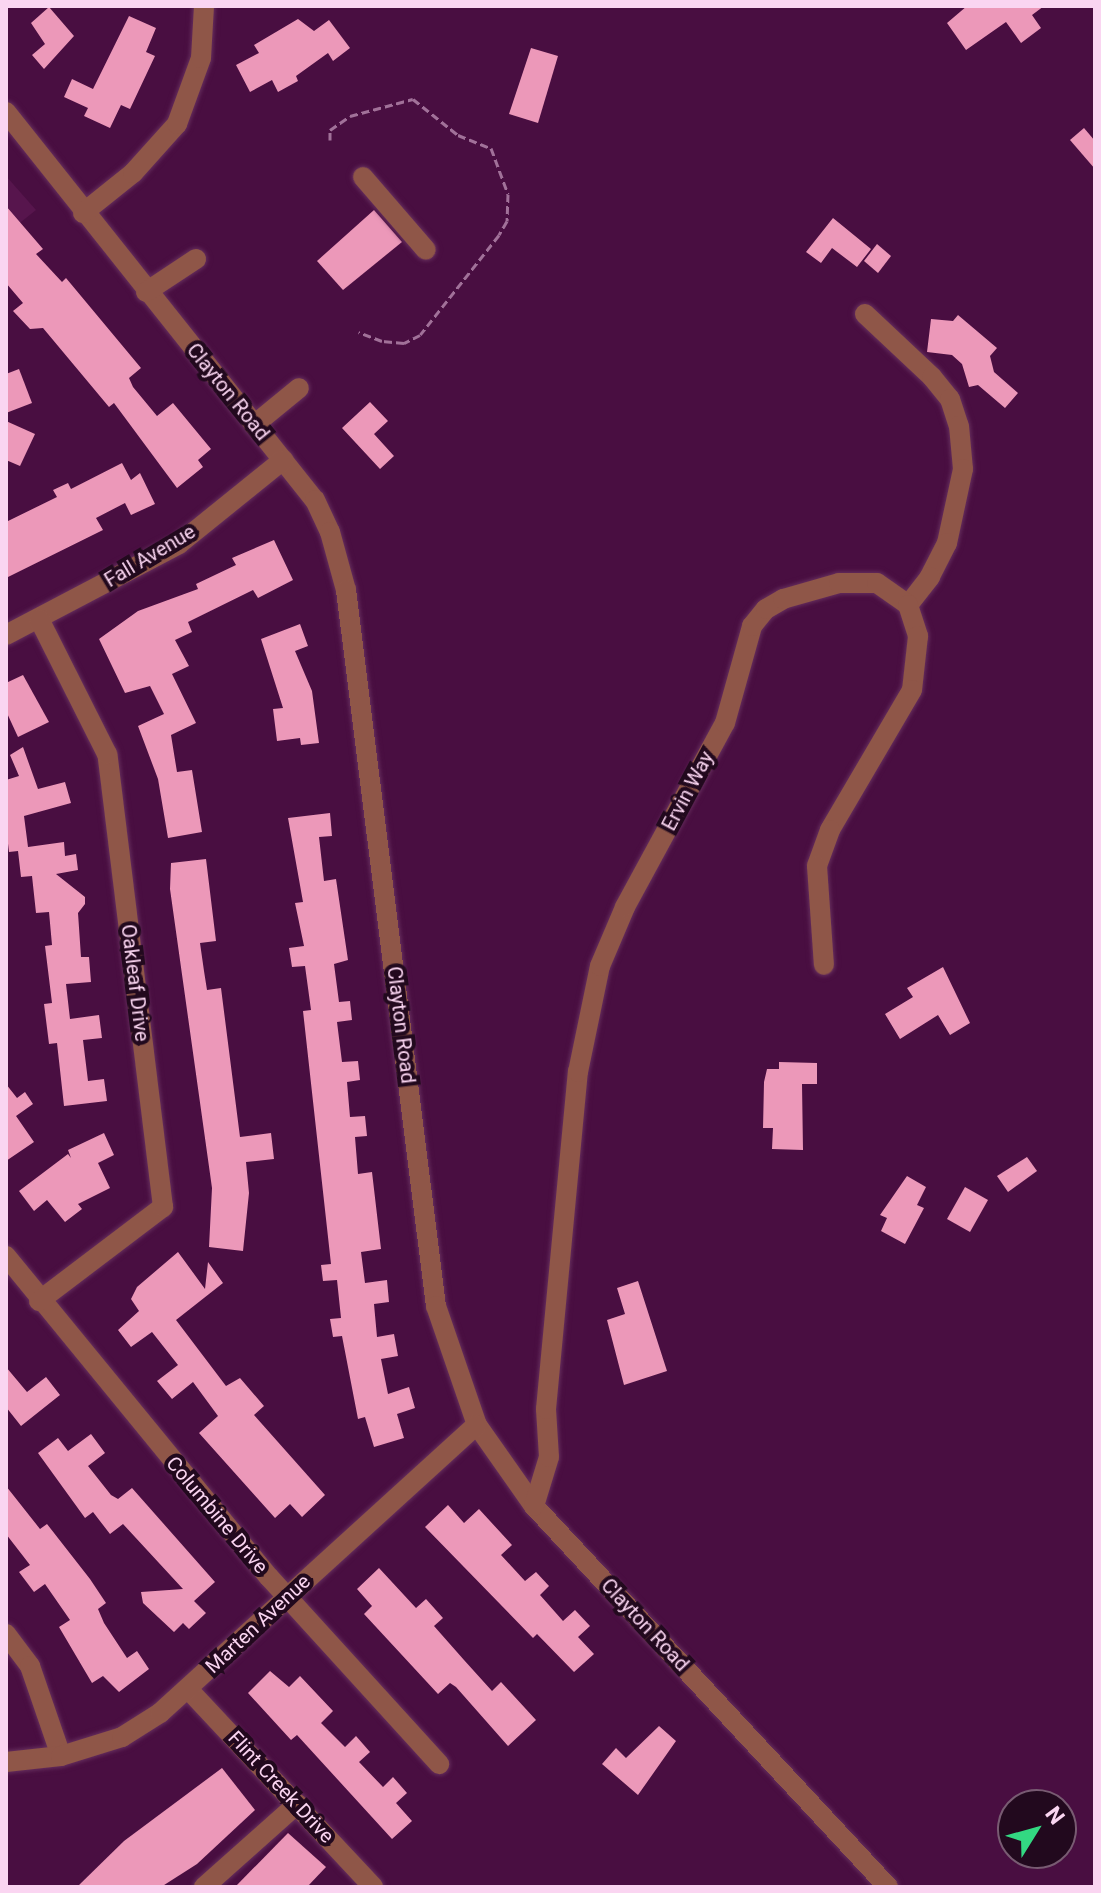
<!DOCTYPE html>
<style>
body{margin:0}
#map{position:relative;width:1101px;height:1893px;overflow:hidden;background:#490e41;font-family:Roboto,sans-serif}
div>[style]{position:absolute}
.built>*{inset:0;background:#57154d}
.building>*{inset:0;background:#ec98b9}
.path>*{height:3px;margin-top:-1.5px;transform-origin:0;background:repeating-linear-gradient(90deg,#a17199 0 8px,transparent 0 12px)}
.roads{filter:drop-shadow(0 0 2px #652e5d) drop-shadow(0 0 2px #652e5d)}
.minor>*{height:20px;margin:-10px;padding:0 10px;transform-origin:10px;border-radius:10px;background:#8f5648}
span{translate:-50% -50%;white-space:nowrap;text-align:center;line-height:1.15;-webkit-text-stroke:8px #22091e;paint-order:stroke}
.street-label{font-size:20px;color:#fad5f1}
.frame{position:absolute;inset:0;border:8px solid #fad5f1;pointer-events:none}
.north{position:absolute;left:997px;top:1789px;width:80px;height:80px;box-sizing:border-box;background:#22091e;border:2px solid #785b72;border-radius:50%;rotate:53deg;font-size:22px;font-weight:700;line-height:32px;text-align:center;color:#fad5f1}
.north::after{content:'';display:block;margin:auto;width:28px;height:36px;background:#33d882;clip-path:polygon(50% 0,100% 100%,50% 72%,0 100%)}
</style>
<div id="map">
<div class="built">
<i style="clip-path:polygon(6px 176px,36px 210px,6px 234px)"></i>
</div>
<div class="building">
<i style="clip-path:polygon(967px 6px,1044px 6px,1032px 15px,1041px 28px,1021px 43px,1006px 22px,966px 50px,947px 23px)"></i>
<i style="clip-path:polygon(49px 7px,74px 36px,44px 69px,32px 55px,45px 44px,31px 23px)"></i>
<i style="clip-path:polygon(129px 16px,156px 28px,146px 52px,155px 56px,130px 109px,121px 105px,110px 128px,84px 116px,88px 108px,64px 97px,72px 79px,93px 89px)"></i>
<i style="clip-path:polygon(298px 19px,314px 31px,329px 20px,350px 48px,333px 61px,328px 53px,296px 76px,298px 81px,278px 92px,272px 80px,250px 92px,236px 65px,259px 53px,254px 45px)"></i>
<i style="clip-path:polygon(531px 48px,558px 56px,538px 123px,509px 114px)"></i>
<i style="clip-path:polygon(1084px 128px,1095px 141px,1095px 169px,1070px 140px)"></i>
<i style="clip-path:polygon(6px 206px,43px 249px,36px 254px,62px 282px,66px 278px,141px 368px,129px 378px,133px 387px,157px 416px,173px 403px,211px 449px,198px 460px,203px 467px,177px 488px,114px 403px,109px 407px,43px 328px,30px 329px,13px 311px,23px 303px,6px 283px)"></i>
<i style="clip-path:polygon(374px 210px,402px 242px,343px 290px,317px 261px)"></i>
<i style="clip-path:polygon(833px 218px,871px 249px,857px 267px,832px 248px,821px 263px,806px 252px)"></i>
<i style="clip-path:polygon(877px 244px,891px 256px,878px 273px,864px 261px)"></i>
<i style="clip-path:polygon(958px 315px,997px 348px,990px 356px,994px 372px,1018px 393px,1005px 408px,978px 385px,969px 387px,962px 364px,952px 355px,927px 352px,931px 319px,953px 321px)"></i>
<i style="clip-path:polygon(19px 369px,32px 403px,6px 413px,6px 374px)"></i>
<i style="clip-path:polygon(370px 402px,388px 421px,374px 434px,394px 456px,380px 469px,342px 428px)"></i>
<i style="clip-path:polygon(6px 421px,35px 434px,20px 466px,6px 460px)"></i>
<i style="clip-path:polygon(122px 463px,131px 480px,140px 473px,155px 504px,131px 515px,125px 503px,96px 518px,103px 530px,6px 578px,6px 522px,57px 497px,53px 490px,68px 483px,71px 489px)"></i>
<i style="clip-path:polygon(274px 540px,293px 580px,258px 598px,253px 590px,188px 622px,192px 632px,175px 640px,189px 666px,172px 674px,196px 723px,171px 735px,177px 772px,192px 770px,202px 832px,168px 838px,158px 779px,138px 726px,164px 714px,150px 686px,125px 693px,99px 639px,138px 611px,198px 589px,196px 584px,236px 565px,232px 558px)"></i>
<i style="clip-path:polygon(300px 624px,308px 646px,295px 651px,312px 691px,319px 743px,301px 745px,300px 738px,277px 741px,273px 709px,283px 708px,261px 639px)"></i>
<i style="clip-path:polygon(23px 675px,49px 722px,18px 737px,6px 711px,6px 683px)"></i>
<i style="clip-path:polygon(23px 747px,38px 789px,65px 782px,71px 803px,24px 816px,28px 847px,64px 842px,65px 856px,76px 854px,78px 870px,56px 874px,85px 897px,85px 904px,78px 913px,81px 957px,89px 957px,91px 982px,66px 984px,70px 1019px,99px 1015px,102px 1038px,83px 1040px,88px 1081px,104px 1079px,107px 1101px,64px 1106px,57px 1043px,49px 1044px,44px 1004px,52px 1003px,45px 946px,52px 945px,49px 912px,36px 913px,32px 876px,21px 877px,18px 851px,9px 852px,6px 827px,6px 780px,19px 776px,10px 755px)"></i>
<i style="clip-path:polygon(330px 813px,332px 836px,319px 837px,324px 881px,336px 879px,348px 960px,334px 964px,339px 1002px,350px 1001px,352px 1020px,337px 1022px,342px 1062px,358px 1061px,360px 1080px,347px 1082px,350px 1117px,365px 1116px,367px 1136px,355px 1137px,358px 1174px,372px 1172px,381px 1249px,361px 1252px,365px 1283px,387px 1280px,389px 1302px,374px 1304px,377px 1337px,394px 1334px,398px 1356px,381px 1359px,388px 1394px,409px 1387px,415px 1408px,397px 1414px,404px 1438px,374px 1447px,365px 1417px,358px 1419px,342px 1336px,333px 1337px,330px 1319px,341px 1318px,337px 1280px,323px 1281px,321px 1265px,331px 1264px,303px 1011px,311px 1010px,305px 966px,292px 967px,289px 948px,304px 946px,295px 903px,303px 902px,288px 818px)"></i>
<i style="clip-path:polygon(206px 859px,216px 941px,200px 943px,204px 971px,207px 990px,221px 988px,240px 1137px,271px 1133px,274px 1159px,246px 1162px,249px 1193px,243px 1251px,209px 1247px,212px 1188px,170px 889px,171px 863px)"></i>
<i style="clip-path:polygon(943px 967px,970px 1023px,950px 1035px,938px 1015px,900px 1039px,885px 1014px,913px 997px,907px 988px)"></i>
<i style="clip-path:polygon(779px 1062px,817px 1063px,817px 1084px,802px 1084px,803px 1150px,772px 1149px,773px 1128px,763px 1128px,764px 1082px,767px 1069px,779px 1069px)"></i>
<i style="clip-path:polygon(6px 1084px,17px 1098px,25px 1092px,33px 1104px,16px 1116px,34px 1142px,6px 1161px)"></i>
<i style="clip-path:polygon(104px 1133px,114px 1155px,98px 1163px,110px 1188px,78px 1204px,82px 1209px,65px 1222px,47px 1200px,34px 1211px,19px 1191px,68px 1154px,71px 1158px,68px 1150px)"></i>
<i style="clip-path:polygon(1027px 1157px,1037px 1171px,1008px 1192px,997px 1176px)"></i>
<i style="clip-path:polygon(907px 1176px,926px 1187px,917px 1205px,924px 1208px,905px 1244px,881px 1231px,887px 1218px,880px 1215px)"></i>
<i style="clip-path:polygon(965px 1187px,988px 1200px,970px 1232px,947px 1219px)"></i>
<i style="clip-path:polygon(178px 1252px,205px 1289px,208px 1262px,223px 1283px,176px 1320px,226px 1386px,240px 1378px,264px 1406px,254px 1415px,325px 1495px,302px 1517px,290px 1504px,275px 1518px,199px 1433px,218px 1416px,193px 1382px,172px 1399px,157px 1381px,178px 1365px,152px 1332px,131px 1347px,118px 1330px,139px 1311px,131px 1299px,137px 1287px)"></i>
<i style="clip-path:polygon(638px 1281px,667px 1371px,624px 1385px,607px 1320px,625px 1314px,617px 1288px)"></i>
<i style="clip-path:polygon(6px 1367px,27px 1392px,46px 1377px,60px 1395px,21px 1426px,6px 1407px)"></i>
<i style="clip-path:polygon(91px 1434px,105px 1453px,88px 1466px,111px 1495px,118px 1499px,132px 1488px,215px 1582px,194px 1601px,206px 1613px,189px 1629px,183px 1623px,174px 1632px,143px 1603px,141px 1592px,183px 1589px,123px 1524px,110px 1534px,93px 1512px,85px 1518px,38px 1453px,58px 1438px,68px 1451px)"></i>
<i style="clip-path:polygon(6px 1486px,40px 1529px,47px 1524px,90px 1579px,106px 1603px,98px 1609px,104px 1623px,127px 1658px,137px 1651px,149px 1669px,119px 1692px,103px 1676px,92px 1683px,59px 1627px,70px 1620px,45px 1584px,34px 1592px,19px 1572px,30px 1565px,6px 1534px)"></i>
<i style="clip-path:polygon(448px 1505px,464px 1523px,479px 1509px,512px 1545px,501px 1555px,525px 1581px,536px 1572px,549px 1586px,540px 1595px,563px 1621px,575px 1610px,590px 1626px,578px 1637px,594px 1654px,574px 1672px,537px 1634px,533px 1638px,425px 1527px)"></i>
<i style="clip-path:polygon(379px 1568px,416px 1608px,426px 1599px,443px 1618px,434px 1626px,464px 1660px,492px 1691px,501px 1682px,536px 1720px,508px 1746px,456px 1687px,450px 1683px,438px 1694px,364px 1614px,372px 1606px,357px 1589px)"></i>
<i style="clip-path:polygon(270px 1671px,289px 1687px,300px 1676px,333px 1711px,321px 1723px,345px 1747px,356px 1736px,370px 1752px,359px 1762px,383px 1787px,393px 1777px,407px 1793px,396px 1803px,412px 1821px,392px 1839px,297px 1735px,291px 1740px,248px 1693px)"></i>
<i style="clip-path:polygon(659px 1726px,676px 1741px,638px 1795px,602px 1764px,616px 1748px,626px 1758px)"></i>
<i style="clip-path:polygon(222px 1768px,255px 1810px,197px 1864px,161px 1887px,77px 1887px,124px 1841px)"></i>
<i style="clip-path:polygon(288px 1833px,326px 1867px,307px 1887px,235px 1887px)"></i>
</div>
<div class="path">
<i style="left:330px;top:140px;width:10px;rotate:-90deg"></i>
<i style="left:330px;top:130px;width:24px;rotate:-35deg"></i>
<i style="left:350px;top:116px;width:65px;rotate:-15.1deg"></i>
<i style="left:413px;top:99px;width:58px;rotate:38.7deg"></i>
<i style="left:458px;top:135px;width:35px;rotate:22deg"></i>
<i style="left:491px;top:148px;width:49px;rotate:69.7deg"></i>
<i style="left:508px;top:194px;width:27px;rotate:92deg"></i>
<i style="left:507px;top:221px;width:16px;rotate:120deg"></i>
<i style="left:499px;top:235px;width:127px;rotate:128.3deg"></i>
<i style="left:420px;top:335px;width:18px;rotate:153deg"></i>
<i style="left:404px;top:343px;width:22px;rotate:-175deg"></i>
<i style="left:382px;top:341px;width:25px;rotate:-159deg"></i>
</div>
<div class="roads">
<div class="minor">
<i style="left:6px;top:112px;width:496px;rotate:51.5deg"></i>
<i style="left:315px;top:500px;width:35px;rotate:65deg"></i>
<i style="left:330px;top:532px;width:60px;rotate:74.6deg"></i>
<i style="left:346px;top:590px;width:722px;rotate:82.84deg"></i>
<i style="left:436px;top:1306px;width:126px;rotate:71deg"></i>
<i style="left:477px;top:1425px;width:99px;rotate:54.9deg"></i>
<i style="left:534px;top:1506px;width:520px;rotate:47.1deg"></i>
<i style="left:363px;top:177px;width:96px;rotate:49.2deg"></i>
<i style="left:83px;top:213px;width:64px;rotate:-38.7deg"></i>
<i style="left:133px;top:173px;width:66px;rotate:-48.1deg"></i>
<i style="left:177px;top:124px;width:70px;rotate:-70deg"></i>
<i style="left:201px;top:58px;width:52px;rotate:-86.7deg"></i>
<i style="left:146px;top:292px;width:60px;rotate:-33.4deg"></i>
<i style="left:865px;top:314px;width:92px;rotate:43.2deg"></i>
<i style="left:932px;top:377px;width:28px;rotate:51deg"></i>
<i style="left:950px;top:399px;width:28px;rotate:72deg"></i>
<i style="left:959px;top:426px;width:43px;rotate:84.7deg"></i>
<i style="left:963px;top:469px;width:76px;rotate:102.2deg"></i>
<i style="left:947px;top:543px;width:38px;rotate:117deg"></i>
<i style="left:930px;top:577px;width:36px;rotate:128deg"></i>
<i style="left:254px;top:425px;width:58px;rotate:-39.4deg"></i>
<i style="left:6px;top:635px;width:195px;rotate:-27.7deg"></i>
<i style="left:179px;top:544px;width:134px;rotate:-38.9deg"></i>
<i style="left:6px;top:1256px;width:415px;rotate:50.7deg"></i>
<i style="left:269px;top:1577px;width:253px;rotate:47.7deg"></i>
<i style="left:39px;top:1301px;width:156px;rotate:-37.2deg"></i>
<i style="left:163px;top:1207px;width:456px;rotate:-97deg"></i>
<i style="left:107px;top:754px;width:151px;rotate:-116.7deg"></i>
<i style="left:534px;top:1506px;width:51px;rotate:-73deg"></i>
<i style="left:549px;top:1457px;width:48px;rotate:-93.6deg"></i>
<i style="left:546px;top:1409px;width:339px;rotate:-84.6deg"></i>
<i style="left:578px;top:1072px;width:108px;rotate:-78.3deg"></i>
<i style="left:600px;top:966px;width:64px;rotate:-67deg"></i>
<i style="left:625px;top:907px;width:209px;rotate:-61.5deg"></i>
<i style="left:725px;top:723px;width:101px;rotate:-74.4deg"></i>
<i style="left:752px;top:626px;width:22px;rotate:-51deg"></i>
<i style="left:766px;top:609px;width:20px;rotate:-30deg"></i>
<i style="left:783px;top:599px;width:58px;rotate:-15.9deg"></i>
<i style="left:839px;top:583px;width:38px"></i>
<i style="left:877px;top:583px;width:38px;rotate:35deg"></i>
<i style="left:908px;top:605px;width:33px;rotate:72deg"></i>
<i style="left:918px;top:636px;width:54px;rotate:96.3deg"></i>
<i style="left:912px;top:690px;width:162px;rotate:120.4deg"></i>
<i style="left:830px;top:830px;width:38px;rotate:110deg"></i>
<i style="left:817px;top:866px;width:99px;rotate:86deg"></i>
<i style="left:6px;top:1634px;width:40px;rotate:53deg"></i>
<i style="left:30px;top:1666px;width:95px;rotate:71deg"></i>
<i style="left:188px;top:1689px;width:271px;rotate:46.9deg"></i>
<i style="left:6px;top:1762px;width:55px;rotate:-6.2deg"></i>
<i style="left:61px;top:1756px;width:64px;rotate:-17.3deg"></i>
<i style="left:122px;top:1737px;width:45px;rotate:-32.3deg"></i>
<i style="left:160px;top:1713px;width:428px;rotate:-42.3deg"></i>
<i style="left:204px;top:1887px;width:125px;rotate:-41.7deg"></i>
</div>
</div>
<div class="street-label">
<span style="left:228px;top:392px;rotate:51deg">Clayton Road</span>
<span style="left:150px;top:556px;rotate:-31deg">Fall Avenue</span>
<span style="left:688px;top:791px;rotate:-62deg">Ervin Way</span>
<span style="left:135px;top:983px;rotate:83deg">Oakleaf Drive</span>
<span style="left:401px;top:1025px;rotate:83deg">Clayton Road</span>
<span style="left:217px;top:1515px;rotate:50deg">Columbine Drive</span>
<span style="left:258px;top:1624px;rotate:-43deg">Marten Avenue</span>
<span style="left:645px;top:1625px;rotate:47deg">Clayton Road</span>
<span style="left:281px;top:1787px;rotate:47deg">Flint Creek Drive</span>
</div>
<div class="frame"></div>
<div class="north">N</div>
</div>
